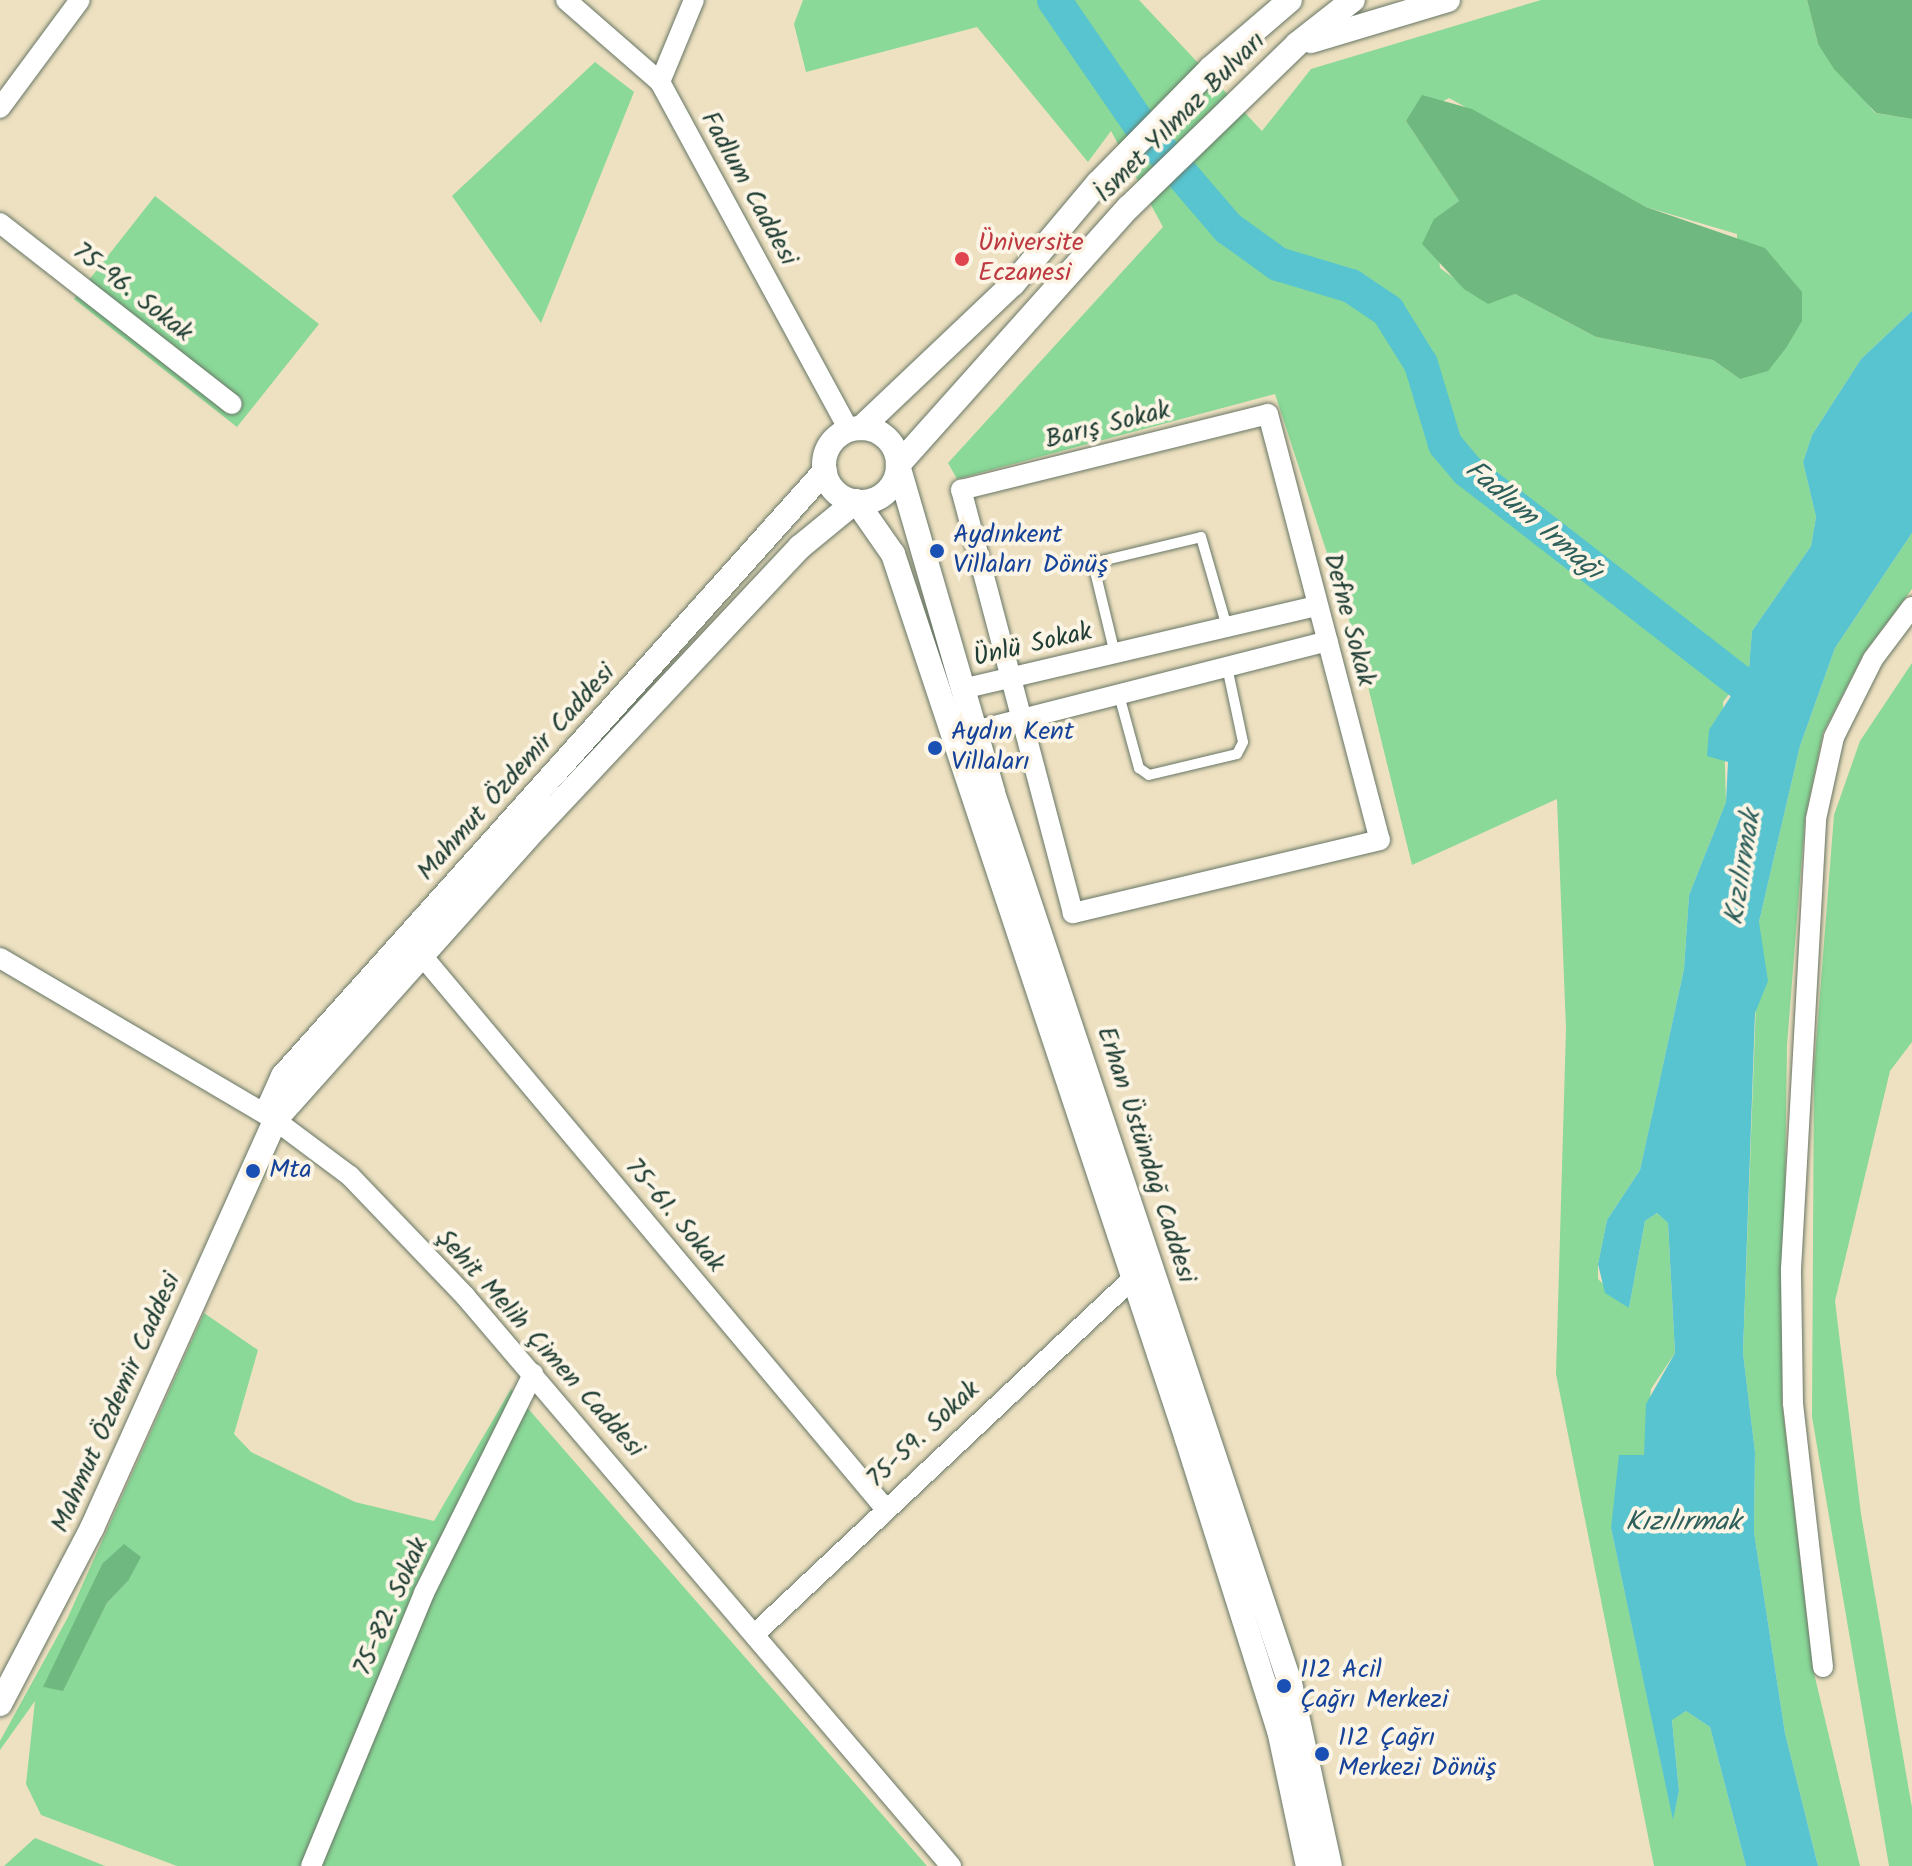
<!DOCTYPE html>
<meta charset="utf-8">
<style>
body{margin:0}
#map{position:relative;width:1912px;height:1866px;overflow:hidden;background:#eee1c1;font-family:Kalam,sans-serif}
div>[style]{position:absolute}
.green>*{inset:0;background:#8ad998}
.forest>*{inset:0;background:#6fb980}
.water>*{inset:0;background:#57c4cf}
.river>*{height:34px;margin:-17px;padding:0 17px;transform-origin:17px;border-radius:17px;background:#57c4cf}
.roads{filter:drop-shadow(0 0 2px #677665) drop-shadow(0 0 2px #677665)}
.service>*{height:10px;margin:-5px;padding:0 5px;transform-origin:5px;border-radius:5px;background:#fff}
.minor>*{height:20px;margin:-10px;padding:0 10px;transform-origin:10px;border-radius:10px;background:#fff}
.tertiary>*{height:24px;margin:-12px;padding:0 12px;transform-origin:12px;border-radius:12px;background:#fff}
.tertiary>.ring{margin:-12px;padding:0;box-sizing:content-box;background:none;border:24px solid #fff;border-radius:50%}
.dots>*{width:22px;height:22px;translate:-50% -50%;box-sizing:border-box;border:4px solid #fcf5e5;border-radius:50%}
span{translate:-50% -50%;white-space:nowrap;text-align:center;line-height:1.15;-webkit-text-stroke:8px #fcf5e5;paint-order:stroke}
.street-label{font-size:26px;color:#1f3d34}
.health-label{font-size:26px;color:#be3a42}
.left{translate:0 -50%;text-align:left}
.transit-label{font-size:26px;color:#164399}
.water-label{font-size:28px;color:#2d5f5b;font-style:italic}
</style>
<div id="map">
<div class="green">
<i style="clip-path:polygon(evenodd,803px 0,1139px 0,1262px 131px,1311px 69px,1541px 0,1807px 0,1818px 44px,1875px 113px,1912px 119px,1912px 311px,1861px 359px,1812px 435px,1803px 462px,1816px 517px,1811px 546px,1752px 631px,1749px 668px,1723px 702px,1726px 802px,1689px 895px,1684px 969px,1640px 1170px,1607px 1220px,1598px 1264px,1598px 1279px,1629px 1308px,1645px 1221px,1657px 1213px,1668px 1223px,1675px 1353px,1651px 1389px,1644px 1455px,1611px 1528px,1673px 1818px,1679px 1791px,1672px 1719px,1686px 1711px,1710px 1727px,1746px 1866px,1654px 1866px,1556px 1374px,1566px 1029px,1557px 799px,1412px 865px,1360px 654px,1275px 394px,957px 479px,948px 463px,1163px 227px,1111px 131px,1088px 162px,977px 27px,806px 72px,794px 24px,803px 0,1449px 98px,1646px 207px,1737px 234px,1740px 379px,1713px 360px,1596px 337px,1515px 294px,1488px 303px,1440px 268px,1435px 219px,1459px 201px,1406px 121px,1449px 98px)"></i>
<i style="clip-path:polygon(595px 62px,634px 92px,541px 323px,452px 196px)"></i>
<i style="clip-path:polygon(155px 196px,319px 324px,237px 427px,74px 299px)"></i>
<i style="clip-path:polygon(1912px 533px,1912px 589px,1864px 653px,1823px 733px,1805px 818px,1787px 1045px,1782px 1403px,1813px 1669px,1860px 1866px,1818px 1866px,1785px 1733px,1754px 1532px,1755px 1452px,1743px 1353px,1759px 922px,1800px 746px,1835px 648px)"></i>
<i style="clip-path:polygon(1912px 663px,1912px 1042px,1890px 1071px,1835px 1301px,1861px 1514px,1912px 1808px,1912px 1866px,1889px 1866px,1812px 1417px,1814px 1070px,1834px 815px,1860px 741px)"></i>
<i style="clip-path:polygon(evenodd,204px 1313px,258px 1350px,234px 1434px,251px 1452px,355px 1502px,434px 1521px,511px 1389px,927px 1866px,177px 1866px,41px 1815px,26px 1784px,35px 1701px,0 1750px,0 1741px,68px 1617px,204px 1313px,102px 1564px,128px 1581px,107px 1603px,63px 1690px,44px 1687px,102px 1564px)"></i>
<i style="clip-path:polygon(35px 1838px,105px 1866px,4px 1866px)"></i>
</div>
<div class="forest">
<i style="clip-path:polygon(1807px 0,1912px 0,1912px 119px,1876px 113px,1834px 69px,1818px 44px)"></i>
<i style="clip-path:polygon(1422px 95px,1472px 109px,1646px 207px,1765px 248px,1802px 292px,1802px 321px,1786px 348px,1768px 371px,1740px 379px,1713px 360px,1596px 337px,1515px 294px,1488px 304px,1464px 289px,1422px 244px,1434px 219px,1459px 201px,1406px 121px)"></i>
<i style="clip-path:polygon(124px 1544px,141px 1557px,128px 1581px,107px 1603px,63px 1691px,43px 1687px,102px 1564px)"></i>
</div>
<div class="water">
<i style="clip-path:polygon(1912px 311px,1912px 533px,1835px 648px,1800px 746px,1759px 922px,1768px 981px,1755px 1013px,1743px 1353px,1755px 1452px,1754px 1532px,1785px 1733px,1818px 1866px,1746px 1866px,1710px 1727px,1686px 1711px,1672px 1720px,1679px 1791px,1673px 1820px,1611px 1528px,1619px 1455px,1644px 1455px,1646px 1404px,1675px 1353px,1668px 1223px,1657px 1213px,1645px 1221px,1629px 1308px,1605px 1293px,1598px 1264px,1607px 1220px,1640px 1170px,1684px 969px,1689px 895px,1726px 802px,1728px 762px,1707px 756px,1709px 730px,1749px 668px,1752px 631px,1811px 546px,1816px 517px,1803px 462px,1812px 435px,1861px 359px)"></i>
</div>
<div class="river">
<i style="left:1054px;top:0;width:155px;rotate:55.5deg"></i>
<i style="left:1142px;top:128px;width:132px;rotate:49.3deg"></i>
<i style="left:1228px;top:228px;width:62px;rotate:35.8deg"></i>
<i style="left:1278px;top:264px;width:76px;rotate:16.8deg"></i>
<i style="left:1351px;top:286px;width:45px;rotate:34deg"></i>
<i style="left:1388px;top:311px;width:62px;rotate:58.1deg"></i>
<i style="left:1421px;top:364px;width:84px;rotate:73.3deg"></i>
<i style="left:1445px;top:444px;width:35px;rotate:50deg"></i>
<i style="left:1468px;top:471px;width:382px;rotate:37.8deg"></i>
</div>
<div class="roads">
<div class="service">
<i style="left:1115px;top:654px;width:94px;rotate:-103.6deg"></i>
<i style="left:1093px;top:563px;width:111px;rotate:-13.5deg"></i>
<i style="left:1201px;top:537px;width:94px;rotate:73.9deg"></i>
<i style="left:1119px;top:695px;width:76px;rotate:74.7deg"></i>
<i style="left:1139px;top:768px;width:12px;rotate:35deg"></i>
<i style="left:1149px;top:775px;width:90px;rotate:-13.4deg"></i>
<i style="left:1237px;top:754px;width:13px;rotate:-63deg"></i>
<i style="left:1243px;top:742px;width:77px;rotate:-102deg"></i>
</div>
<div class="minor">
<i style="left:566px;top:0;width:125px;rotate:41.1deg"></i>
<i style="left:660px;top:82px;width:396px;rotate:61.5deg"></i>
<i style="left:660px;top:82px;width:89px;rotate:-67.5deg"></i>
<i style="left:0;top:108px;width:134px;rotate:-53.5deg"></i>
<i style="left:0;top:223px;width:294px;rotate:38deg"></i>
<i style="left:1268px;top:414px;width:440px;rotate:75.3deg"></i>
<i style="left:1380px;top:840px;width:316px;rotate:166.6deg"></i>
<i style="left:1073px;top:913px;width:438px;rotate:-104.8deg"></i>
<i style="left:961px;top:490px;width:316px;rotate:-13.9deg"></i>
<i style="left:962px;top:689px;width:365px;rotate:-13.2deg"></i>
<i style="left:975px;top:731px;width:364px;rotate:-14.3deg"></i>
<i style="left:0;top:958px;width:319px;rotate:30.5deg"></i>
<i style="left:275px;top:1120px;width:94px;rotate:36.7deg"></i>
<i style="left:350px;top:1176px;width:166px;rotate:46.2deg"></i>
<i style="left:465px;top:1296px;width:749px;rotate:49.55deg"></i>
<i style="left:424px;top:958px;width:716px;rotate:50.04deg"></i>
<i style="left:757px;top:1632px;width:512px;rotate:-43.26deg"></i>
<i style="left:1823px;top:1667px;width:266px;rotate:-96.5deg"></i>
<i style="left:1793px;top:1403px;width:134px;rotate:-90.9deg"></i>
<i style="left:1791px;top:1269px;width:451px;rotate:-86.8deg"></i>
<i style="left:1816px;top:819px;width:84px;rotate:-77.6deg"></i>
<i style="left:1834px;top:737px;width:87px;rotate:-63.4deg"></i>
<i style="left:1873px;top:659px;width:65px;rotate:-53.1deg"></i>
<i style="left:311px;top:1866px;width:295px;rotate:-67.5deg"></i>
<i style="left:424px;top:1593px;width:245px;rotate:-63.5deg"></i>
</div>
<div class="tertiary">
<i style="left:1311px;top:41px;width:143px;rotate:-16.7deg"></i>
<i style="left:861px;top:428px;width:209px;rotate:-43.5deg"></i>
<i style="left:1013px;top:284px;width:132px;rotate:-49.9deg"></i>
<i style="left:1098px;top:183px;width:161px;rotate:-45.5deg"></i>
<i style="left:1211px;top:68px;width:104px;rotate:-40.7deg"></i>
<i class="ring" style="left:824px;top:428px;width:50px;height:50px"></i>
<i style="left:898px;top:465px;width:341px;rotate:73.8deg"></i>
<i style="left:993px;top:793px;width:938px;rotate:71.55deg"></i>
<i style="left:1290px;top:1683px;width:187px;rotate:77.7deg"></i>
<i style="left:898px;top:465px;width:346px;rotate:-48.2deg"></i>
<i style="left:1129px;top:207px;width:234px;rotate:-44.1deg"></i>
<i style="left:1297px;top:44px;width:71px;rotate:-38.2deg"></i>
<i style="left:856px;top:501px;width:65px;rotate:55.1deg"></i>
<i style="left:893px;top:554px;width:933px;rotate:71.62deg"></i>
<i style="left:1187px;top:1439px;width:305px;rotate:72.5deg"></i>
<i style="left:1279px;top:1730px;width:139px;rotate:78deg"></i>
<i style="left:275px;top:1120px;width:16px;rotate:-108deg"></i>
<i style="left:270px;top:1105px;width:32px;rotate:-66deg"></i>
<i style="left:283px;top:1076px;width:812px;rotate:-48.14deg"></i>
<i style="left:0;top:1704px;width:199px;rotate:-62.4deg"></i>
<i style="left:92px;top:1528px;width:447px;rotate:-65.8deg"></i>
<i style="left:275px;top:1120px;width:394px;rotate:-48.2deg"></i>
<i style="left:538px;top:826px;width:383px;rotate:-46.8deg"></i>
<i style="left:800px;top:547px;width:72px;rotate:-39.4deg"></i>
</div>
</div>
<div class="dots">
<i style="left:962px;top:259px;background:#e0444e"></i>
<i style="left:937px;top:551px;background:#1a4fb4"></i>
<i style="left:935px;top:748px;background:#1a4fb4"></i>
<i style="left:253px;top:1171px;background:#1a4fb4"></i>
<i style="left:1284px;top:1686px;background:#1a4fb4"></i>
<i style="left:1322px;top:1754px;background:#1a4fb4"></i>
</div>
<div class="street-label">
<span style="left:1181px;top:118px;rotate:-45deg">İsmet Yılmaz Bulvarı</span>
<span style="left:748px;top:189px;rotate:61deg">Fadlum Caddesi</span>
<span style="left:132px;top:293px;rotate:38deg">75-96. Sokak</span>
<span style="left:1108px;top:426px;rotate:-14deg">Barış Sokak</span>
<span style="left:1348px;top:620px;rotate:75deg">Defne Sokak</span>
<span style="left:1033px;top:646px;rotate:-13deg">Ünlü Sokak</span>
<span style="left:517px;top:773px;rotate:-48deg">Mahmut Özdemir Caddesi</span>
<span style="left:1145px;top:1155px;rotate:72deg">Erhan Üstündağ Caddesi</span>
<span style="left:674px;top:1216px;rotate:50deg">75-61. Sokak</span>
<span style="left:539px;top:1344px;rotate:48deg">Şehit Melih Çimen Caddesi</span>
<span style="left:117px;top:1403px;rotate:-66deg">Mahmut Özdemir Caddesi</span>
<span style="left:924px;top:1435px;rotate:-43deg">75-59. Sokak</span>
<span style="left:392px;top:1607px;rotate:-66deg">75-82. Sokak</span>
</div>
<div class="health-label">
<span class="left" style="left:978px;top:259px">Üniversite<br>Eczanesi</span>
</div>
<div class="transit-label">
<span class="left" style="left:953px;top:551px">Aydınkent<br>Villaları Dönüş</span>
<span class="left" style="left:951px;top:748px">Aydın Kent<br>Villaları</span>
<span class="left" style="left:269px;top:1171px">Mta</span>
<span class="left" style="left:1300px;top:1686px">112 Acil<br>Çağrı Merkezi</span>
<span class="left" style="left:1338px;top:1754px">112 Çağrı<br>Merkezi Dönüş</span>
</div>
<div class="water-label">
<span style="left:1533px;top:521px;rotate:40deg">Fadlum Irmağı</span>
<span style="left:1744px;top:868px;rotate:-81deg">Kızılırmak</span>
<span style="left:1683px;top:1523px">Kızılırmak</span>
</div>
</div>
